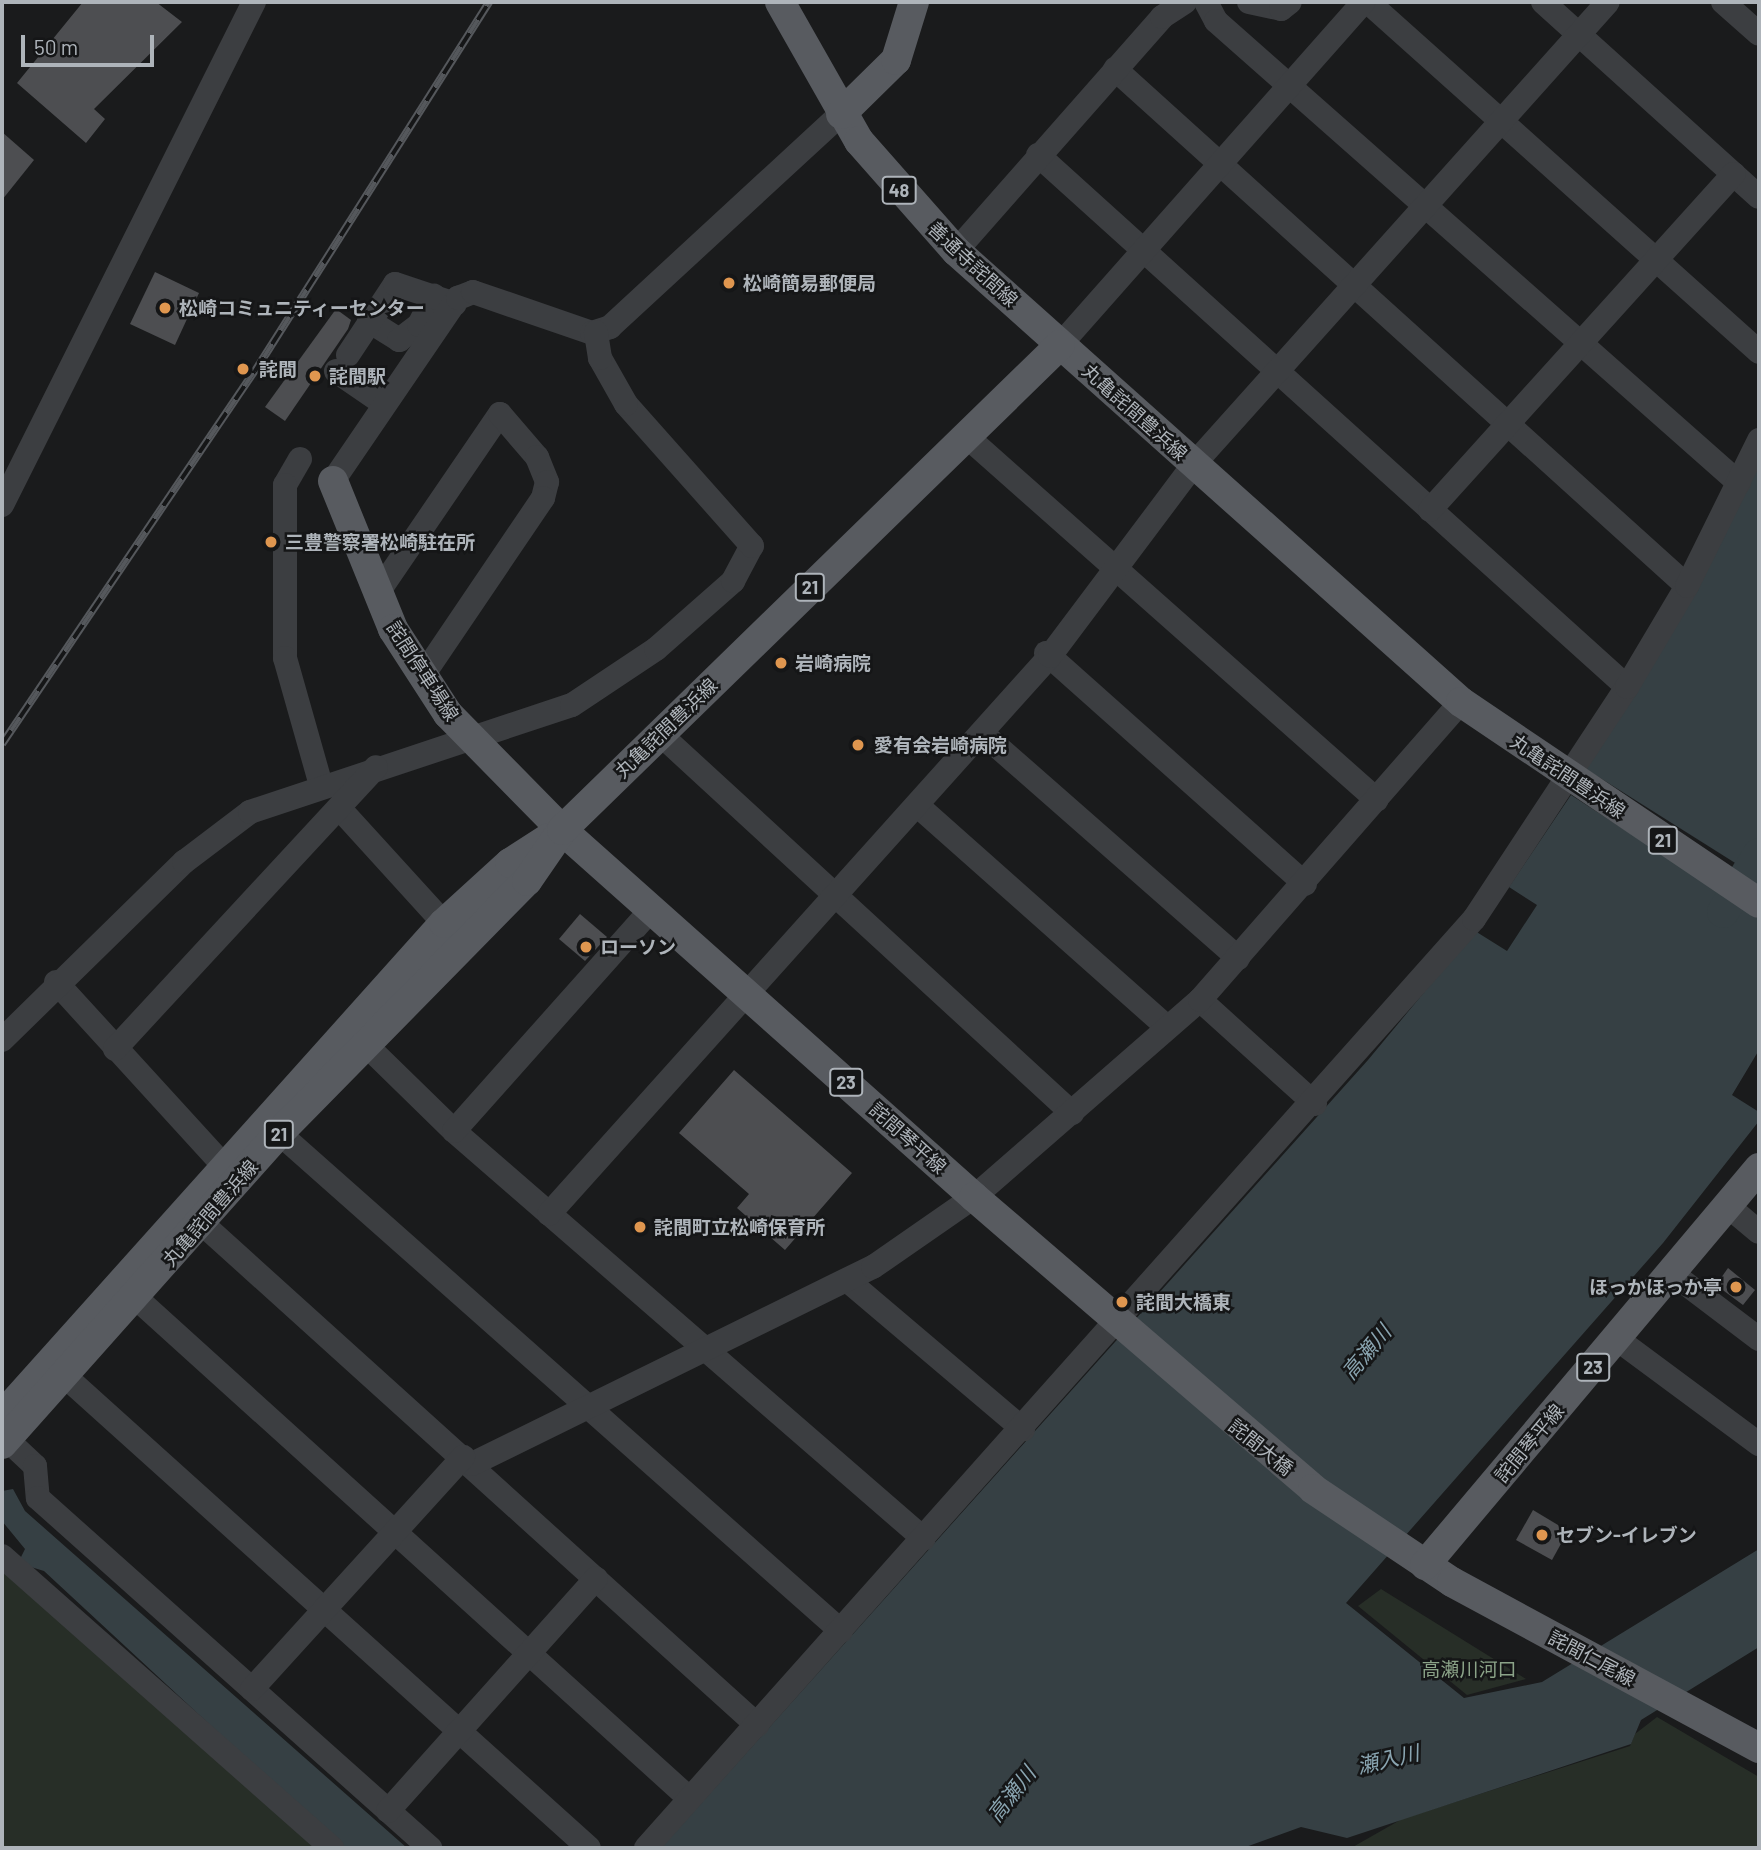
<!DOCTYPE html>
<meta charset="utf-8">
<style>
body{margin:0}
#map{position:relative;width:1761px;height:1850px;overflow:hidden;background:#1a1b1c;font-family:Barlow,"Noto Sans JP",sans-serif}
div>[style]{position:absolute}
.green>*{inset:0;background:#272e27}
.water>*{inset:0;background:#364044}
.river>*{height:32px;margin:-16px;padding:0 16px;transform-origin:16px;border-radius:16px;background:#364044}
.building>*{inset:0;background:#4d4e51}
.minor>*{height:24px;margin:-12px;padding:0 12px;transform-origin:12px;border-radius:12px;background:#3c3e41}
.major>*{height:30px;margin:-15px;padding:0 15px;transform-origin:15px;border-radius:15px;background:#585b60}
.rail>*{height:8px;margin-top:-4px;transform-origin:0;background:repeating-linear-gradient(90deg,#151617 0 16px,#55585c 0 32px);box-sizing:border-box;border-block:2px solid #55585c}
.dots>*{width:19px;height:19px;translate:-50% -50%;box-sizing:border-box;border:4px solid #151617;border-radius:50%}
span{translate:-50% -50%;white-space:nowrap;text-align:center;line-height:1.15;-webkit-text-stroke:5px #151617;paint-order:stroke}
.shield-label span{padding:2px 5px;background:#151617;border:2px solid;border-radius:5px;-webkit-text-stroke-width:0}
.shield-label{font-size:18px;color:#aeb4ba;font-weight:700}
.street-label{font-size:19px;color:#aeb4ba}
.poi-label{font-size:19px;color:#aeb4ba;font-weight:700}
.left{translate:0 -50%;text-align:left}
.right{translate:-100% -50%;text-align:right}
.park-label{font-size:19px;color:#8ba388}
.water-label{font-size:21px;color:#8aa5b1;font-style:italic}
.frame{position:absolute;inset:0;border:4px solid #aeb4ba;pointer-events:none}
.scale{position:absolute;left:21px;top:35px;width:133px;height:32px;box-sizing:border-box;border:4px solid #aeb4ba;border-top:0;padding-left:9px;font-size:21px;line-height:24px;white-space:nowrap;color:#aeb4ba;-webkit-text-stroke:5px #151617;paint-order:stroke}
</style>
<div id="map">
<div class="green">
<i style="clip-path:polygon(2px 1566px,315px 1848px,2px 1848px)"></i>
<i style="clip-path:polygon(1381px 1589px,1526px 1679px,1467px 1695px,1358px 1606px)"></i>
<i style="clip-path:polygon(1657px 1717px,1759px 1777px,1759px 1848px,1351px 1848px,1402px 1819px,1630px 1746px,1635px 1734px)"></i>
</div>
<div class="water">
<i style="clip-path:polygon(1759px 462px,1759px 878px,1586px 769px)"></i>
<i style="clip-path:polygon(1571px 795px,1759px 917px,1759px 1050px,1732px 1095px,1759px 1112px,1759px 1121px,1663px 1243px,1346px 1603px,1464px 1698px,1542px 1682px,1759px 1549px,1759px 1647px,1641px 1720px,1631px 1744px,1347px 1838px,1301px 1827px,1243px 1848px,661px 1848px,1368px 1060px,1475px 931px,1507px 951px,1537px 905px,1509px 887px)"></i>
<i style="clip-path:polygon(13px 1489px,25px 1511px,407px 1848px,343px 1848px,44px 1571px,18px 1563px,25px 1549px,2px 1521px,2px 1491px)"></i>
</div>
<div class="river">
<i style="left:1723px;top:912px;width:68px;rotate:-58.2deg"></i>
</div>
<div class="building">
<i style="clip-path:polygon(83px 2px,156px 2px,182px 22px,94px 109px,105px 119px,86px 143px,17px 83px)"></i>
<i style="clip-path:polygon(2px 132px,34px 160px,2px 200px)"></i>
<i style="clip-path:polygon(155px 272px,199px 293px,175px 345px,130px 324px)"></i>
<i style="clip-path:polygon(336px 309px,351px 320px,348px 329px,285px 421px,265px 407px)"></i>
<i style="clip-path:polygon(580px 914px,607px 937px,585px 961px,559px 939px)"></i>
<i style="clip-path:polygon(734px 1070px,852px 1173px,785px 1250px,737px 1208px,749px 1194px,679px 1133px)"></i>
<i style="clip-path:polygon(1728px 1268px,1755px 1290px,1743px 1305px,1716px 1285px)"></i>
<i style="clip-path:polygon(1533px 1510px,1568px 1531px,1552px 1560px,1516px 1540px)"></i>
</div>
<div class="minor">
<i style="left:1206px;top:2px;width:21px;rotate:62deg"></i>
<i style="left:1216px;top:21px;width:698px;rotate:41.46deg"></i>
<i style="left:1249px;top:2px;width:33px;rotate:12deg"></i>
<i style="left:1281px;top:9px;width:11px;rotate:-38deg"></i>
<i style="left:1368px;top:2px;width:525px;rotate:41.83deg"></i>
<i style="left:1543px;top:2px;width:291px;rotate:42.1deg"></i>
<i style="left:1723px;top:2px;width:48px;rotate:41.6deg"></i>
<i style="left:1115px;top:69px;width:771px;rotate:42.11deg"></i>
<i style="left:1038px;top:155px;width:794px;rotate:42.09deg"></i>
<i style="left:956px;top:251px;width:312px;rotate:-48.6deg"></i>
<i style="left:1162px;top:17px;width:27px;rotate:-33deg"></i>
<i style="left:369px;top:321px;width:36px;rotate:32deg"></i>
<i style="left:399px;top:340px;width:25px;rotate:-37deg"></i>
<i style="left:419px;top:325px;width:33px;rotate:-63deg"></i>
<i style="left:1060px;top:345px;width:458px;rotate:-48.5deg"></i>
<i style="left:348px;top:355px;width:85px;rotate:-56.5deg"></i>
<i style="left:395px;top:284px;width:63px;rotate:18.4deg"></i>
<i style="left:336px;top:371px;width:58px;rotate:34.5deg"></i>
<i style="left:965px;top:435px;width:550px;rotate:41.54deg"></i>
<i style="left:300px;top:459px;width:30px;rotate:120deg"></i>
<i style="left:285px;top:485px;width:173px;rotate:90deg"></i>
<i style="left:285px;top:658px;width:132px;rotate:74.2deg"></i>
<i style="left:333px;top:481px;width:222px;rotate:-55.7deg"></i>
<i style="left:458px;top:298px;width:16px;rotate:-22deg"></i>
<i style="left:473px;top:292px;width:126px;rotate:19deg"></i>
<i style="left:592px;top:333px;width:19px;rotate:-18deg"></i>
<i style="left:610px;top:327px;width:314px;rotate:-42.7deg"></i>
<i style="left:2px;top:505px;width:563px;rotate:-63.39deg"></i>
<i style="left:1430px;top:510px;width:453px;rotate:-47.9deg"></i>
<i style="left:377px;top:594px;width:218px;rotate:-55.7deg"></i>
<i style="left:500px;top:414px;width:57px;rotate:49.3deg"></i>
<i style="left:537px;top:457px;width:27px;rotate:68deg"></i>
<i style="left:547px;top:482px;width:16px;rotate:104deg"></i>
<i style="left:543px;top:498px;width:214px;rotate:124.1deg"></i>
<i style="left:1046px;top:653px;width:347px;rotate:41.7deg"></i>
<i style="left:982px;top:733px;width:341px;rotate:41.3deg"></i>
<i style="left:660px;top:734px;width:560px;rotate:42.61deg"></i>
<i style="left:918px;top:806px;width:333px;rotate:41.6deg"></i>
<i style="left:341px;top:810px;width:153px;rotate:47.7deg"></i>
<i style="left:56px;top:982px;width:248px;rotate:47.6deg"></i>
<i style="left:1200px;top:1000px;width:155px;rotate:42.1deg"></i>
<i style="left:2px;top:1040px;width:255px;rotate:-44.4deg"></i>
<i style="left:184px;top:862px;width:83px;rotate:-37.1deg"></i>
<i style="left:250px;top:812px;width:339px;rotate:-18.4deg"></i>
<i style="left:572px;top:705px;width:101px;rotate:-33.7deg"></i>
<i style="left:656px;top:649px;width:103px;rotate:-41.4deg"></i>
<i style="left:733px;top:581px;width:40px;rotate:-62deg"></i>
<i style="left:752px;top:546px;width:190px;rotate:-131.6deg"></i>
<i style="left:626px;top:404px;width:53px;rotate:-119.5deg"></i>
<i style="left:600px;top:358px;width:26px;rotate:-99deg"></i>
<i style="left:365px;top:1044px;width:124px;rotate:44.3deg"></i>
<i style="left:454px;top:1131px;width:622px;rotate:40.96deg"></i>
<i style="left:115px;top:1049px;width:384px;rotate:-47.2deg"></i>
<i style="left:454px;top:1131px;width:296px;rotate:-48.3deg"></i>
<i style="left:279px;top:1133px;width:751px;rotate:41.54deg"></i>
<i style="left:1729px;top:1207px;width:39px;rotate:40deg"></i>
<i style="left:186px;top:1209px;width:770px;rotate:42.1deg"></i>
<i style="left:549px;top:1214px;width:750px;rotate:-48.08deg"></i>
<i style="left:1050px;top:656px;width:240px;rotate:-53.1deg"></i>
<i style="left:1194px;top:464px;width:620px;rotate:-48.14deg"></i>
<i style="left:1673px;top:1274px;width:108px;rotate:37.1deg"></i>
<i style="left:847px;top:1280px;width:231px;rotate:40.3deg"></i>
<i style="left:135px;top:1297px;width:748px;rotate:42.13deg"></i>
<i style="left:1617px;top:1339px;width:177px;rotate:36.5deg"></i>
<i style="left:67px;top:1378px;width:702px;rotate:42deg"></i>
<i style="left:2px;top:1435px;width:45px;rotate:43.2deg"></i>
<i style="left:35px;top:1466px;width:32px;rotate:85deg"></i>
<i style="left:38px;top:1498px;width:526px;rotate:41.76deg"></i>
<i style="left:472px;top:1464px;width:447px;rotate:-26.2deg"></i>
<i style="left:873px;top:1267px;width:123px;rotate:-34.7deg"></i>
<i style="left:974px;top:1197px;width:300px;rotate:-41.1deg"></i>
<i style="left:1200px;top:1000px;width:396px;rotate:-48.8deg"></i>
<i style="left:2px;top:1556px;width:441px;rotate:41.5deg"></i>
<i style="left:252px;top:1689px;width:314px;rotate:-47.7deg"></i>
<i style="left:388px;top:1811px;width:312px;rotate:-48.2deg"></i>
<i style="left:646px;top:1848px;width:1244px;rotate:-48.29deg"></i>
<i style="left:1474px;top:919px;width:278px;rotate:-56.6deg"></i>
<i style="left:1627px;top:687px;width:117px;rotate:-59.3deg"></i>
<i style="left:1687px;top:586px;width:163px;rotate:-63.7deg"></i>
</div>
<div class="major">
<i style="left:780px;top:2px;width:160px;rotate:60.4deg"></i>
<i style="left:859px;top:141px;width:147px;rotate:48.6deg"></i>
<i style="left:956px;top:251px;width:677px;rotate:41.77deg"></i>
<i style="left:1461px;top:702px;width:359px;rotate:34deg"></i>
<i style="left:841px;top:114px;width:77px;rotate:-44.5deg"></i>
<i style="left:896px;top:60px;width:61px;rotate:-72.8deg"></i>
<i style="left:333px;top:481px;width:160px;rotate:67.9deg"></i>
<i style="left:393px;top:629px;width:101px;rotate:57.1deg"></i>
<i style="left:448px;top:714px;width:163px;rotate:45.5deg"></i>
<i style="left:562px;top:830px;width:552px;rotate:41.69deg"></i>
<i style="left:974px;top:1197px;width:447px;rotate:40.7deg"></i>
<i style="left:1313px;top:1489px;width:167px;rotate:33.8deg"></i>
<i style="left:1452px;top:1582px;width:349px;rotate:28.4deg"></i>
<i style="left:2px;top:1416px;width:662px;rotate:-48.12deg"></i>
<i style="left:444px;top:923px;width:89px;rotate:-42.3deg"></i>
<i style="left:510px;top:863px;width:46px;rotate:-32.7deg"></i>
<i style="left:2px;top:1444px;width:416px;rotate:-48.3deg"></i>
<i style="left:279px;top:1133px;width:354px;rotate:-45.5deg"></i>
<i style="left:527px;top:881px;width:62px;rotate:-55.5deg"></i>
<i style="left:562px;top:830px;width:695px;rotate:-44.24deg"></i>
<i style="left:1425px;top:1565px;width:519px;rotate:-49.93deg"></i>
</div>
<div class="rail">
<i style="left:2px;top:744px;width:451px;rotate:-55.9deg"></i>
<i style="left:255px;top:371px;width:437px;rotate:-57.6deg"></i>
</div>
<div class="dots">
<i style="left:729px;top:283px;background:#df964f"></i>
<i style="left:165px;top:308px;background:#df964f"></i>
<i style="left:243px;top:369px;background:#df964f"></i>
<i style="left:315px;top:376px;background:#df964f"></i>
<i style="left:271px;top:542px;background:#df964f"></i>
<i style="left:781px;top:663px;background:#df964f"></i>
<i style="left:858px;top:745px;background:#df964f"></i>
<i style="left:586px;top:947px;background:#df964f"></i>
<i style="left:640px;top:1227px;background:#df964f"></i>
<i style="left:1736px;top:1287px;background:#df964f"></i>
<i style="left:1122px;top:1302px;background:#df964f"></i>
<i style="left:1542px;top:1535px;background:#df964f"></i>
</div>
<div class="shield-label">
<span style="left:899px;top:190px">48</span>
<span style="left:810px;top:587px">21</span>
<span style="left:1663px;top:840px">21</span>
<span style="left:846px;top:1082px">23</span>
<span style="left:279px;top:1134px">21</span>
<span style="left:1593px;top:1367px">23</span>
</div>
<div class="street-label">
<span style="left:973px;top:264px;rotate:43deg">善通寺詫間線</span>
<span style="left:1135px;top:412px;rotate:42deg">丸亀詫間豊浜線</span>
<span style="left:423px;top:671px;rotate:57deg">詫間停車場線</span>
<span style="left:666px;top:728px;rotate:-44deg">丸亀詫間豊浜線</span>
<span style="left:1568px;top:776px;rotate:34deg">丸亀詫間豊浜線</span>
<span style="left:908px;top:1138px;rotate:42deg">詫間琴平線</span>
<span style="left:210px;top:1213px;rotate:-49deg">丸亀詫間豊浜線</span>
<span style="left:1529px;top:1443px;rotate:-50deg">詫間琴平線</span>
<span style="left:1261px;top:1447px;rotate:39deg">詫間大橋</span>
<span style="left:1592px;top:1658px;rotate:28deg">詫間仁尾線</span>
</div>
<div class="poi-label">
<span class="left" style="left:743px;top:283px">松崎簡易郵便局</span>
<span class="left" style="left:179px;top:308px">松崎コミュニティーセンター</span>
<span class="left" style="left:259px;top:369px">詫間</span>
<span class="left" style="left:329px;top:376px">詫間駅</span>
<span class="left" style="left:285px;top:542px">三豊警察署松崎駐在所</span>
<span class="left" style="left:795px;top:663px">岩崎病院</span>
<span class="left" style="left:874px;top:745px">愛有会岩崎病院</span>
<span class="left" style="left:600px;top:947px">ローソン</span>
<span class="left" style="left:654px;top:1227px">詫間町立松崎保育所</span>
<span class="right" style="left:1722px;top:1287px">ほっかほっか亭</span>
<span class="left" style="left:1136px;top:1302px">詫間大橋東</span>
<span class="left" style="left:1556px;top:1535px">セブン-イレブン</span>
</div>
<div class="park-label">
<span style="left:1469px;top:1669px">高瀬川河口</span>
</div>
<div class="water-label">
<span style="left:1366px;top:1352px;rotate:-50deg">高瀬川</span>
<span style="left:1388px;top:1759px;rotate:-13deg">瀬入川</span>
<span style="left:1011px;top:1794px;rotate:-52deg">高瀬川</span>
</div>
<div class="frame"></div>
<div class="scale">50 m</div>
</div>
